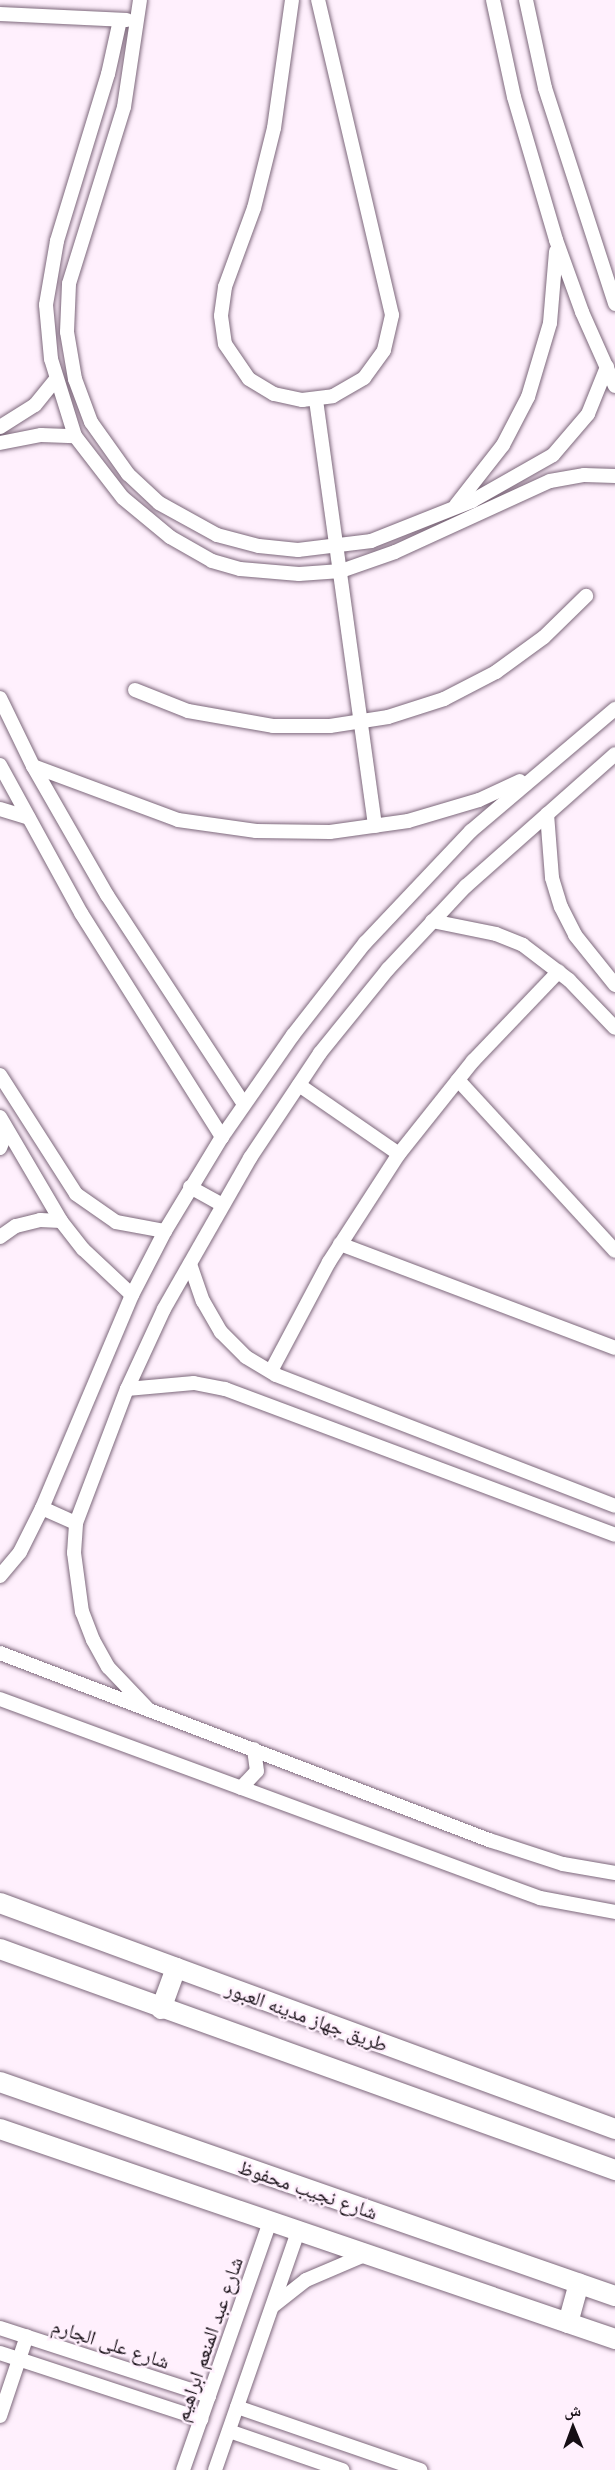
<!DOCTYPE html>
<meta charset="utf-8">
<style>
body{margin:0}
#map{position:relative;width:615px;height:2470px;overflow:hidden;background:#fff0fd;font-family:Lora,"Noto Naskh Arabic",serif}
div>[style]{position:absolute}
.roads{filter:drop-shadow(0 0 2px #7d687b) drop-shadow(0 0 2px #7d687b)}
.street>*{height:14px;margin:-7px;padding:0 7px;transform-origin:7px;border-radius:7px;background:#fff}
.secondary>*{height:20px;margin:-10px;padding:0 10px;transform-origin:10px;border-radius:10px;background:#fff}
span{translate:-50% -50%;white-space:nowrap;text-align:center;line-height:1.15;-webkit-text-stroke:5px #fff0fd;paint-order:stroke}
.street-label{font-size:20px;color:#160e15}
.north{position:absolute;left:543px;top:2398px;width:60px;height:60px;-webkit-text-stroke:4px #fff0fd;paint-order:stroke;rotate:359deg;font-size:16px;font-weight:700;line-height:24px;text-align:center;color:#160e15}
.north::after{content:'';display:block;margin:auto;width:21px;height:27px;background:#160e15;clip-path:polygon(50% 0,100% 100%,50% 72%,0 100%)}
</style>
<div id="map">
<div class="roads">
<div class="street">
<i style="left:140px;top:0;width:108px;rotate:98.5deg"></i>
<i style="left:124px;top:107px;width:185px;rotate:107.3deg"></i>
<i style="left:69px;top:284px;width:48px;rotate:92.4deg"></i>
<i style="left:67px;top:332px;width:48px;rotate:80.3deg"></i>
<i style="left:75px;top:379px;width:46px;rotate:69.6deg"></i>
<i style="left:91px;top:422px;width:64px;rotate:54.6deg"></i>
<i style="left:128px;top:474px;width:42px;rotate:43.1deg"></i>
<i style="left:159px;top:503px;width:66px;rotate:28.9deg"></i>
<i style="left:217px;top:535px;width:43px;rotate:14.7deg"></i>
<i style="left:259px;top:546px;width:39px;rotate:6deg"></i>
<i style="left:298px;top:550px;width:74px;rotate:-7deg"></i>
<i style="left:371px;top:541px;width:109px;rotate:-21.6deg"></i>
<i style="left:472px;top:501px;width:93px;rotate:-29.6deg"></i>
<i style="left:553px;top:455px;width:54px;rotate:-49.5deg"></i>
<i style="left:588px;top:414px;width:51px;rotate:-68deg"></i>
<i style="left:292px;top:0;width:129px;rotate:98deg"></i>
<i style="left:274px;top:128px;width:82px;rotate:104deg"></i>
<i style="left:254px;top:208px;width:84px;rotate:110.2deg"></i>
<i style="left:225px;top:287px;width:29px;rotate:98deg"></i>
<i style="left:221px;top:316px;width:28px;rotate:82deg"></i>
<i style="left:225px;top:344px;width:42px;rotate:55.6deg"></i>
<i style="left:249px;top:379px;width:29px;rotate:31deg"></i>
<i style="left:274px;top:394px;width:29px;rotate:12deg"></i>
<i style="left:302px;top:400px;width:31px;rotate:-7deg"></i>
<i style="left:333px;top:396px;width:36px;rotate:-30deg"></i>
<i style="left:364px;top:378px;width:34px;rotate:-54deg"></i>
<i style="left:384px;top:350px;width:36px;rotate:-77deg"></i>
<i style="left:392px;top:315px;width:324px;rotate:-103.2deg"></i>
<i style="left:493px;top:0;width:99px;rotate:77.8deg"></i>
<i style="left:514px;top:97px;width:149px;rotate:73.6deg"></i>
<i style="left:556px;top:240px;width:77px;rotate:70.1deg"></i>
<i style="left:582px;top:312px;width:81px;rotate:66deg"></i>
<i style="left:526px;top:0;width:90px;rotate:77.8deg"></i>
<i style="left:545px;top:88px;width:227px;rotate:72deg"></i>
<i style="left:0;top:14px;width:127px;rotate:2.7deg"></i>
<i style="left:120px;top:20px;width:55px;rotate:102.5deg"></i>
<i style="left:108px;top:74px;width:175px;rotate:107deg"></i>
<i style="left:57px;top:241px;width:65px;rotate:99.8deg"></i>
<i style="left:46px;top:305px;width:54px;rotate:84.7deg"></i>
<i style="left:51px;top:359px;width:81px;rotate:72.7deg"></i>
<i style="left:75px;top:436px;width:78px;rotate:52.3deg"></i>
<i style="left:123px;top:498px;width:61px;rotate:39.7deg"></i>
<i style="left:170px;top:537px;width:48px;rotate:29.7deg"></i>
<i style="left:212px;top:561px;width:29px;rotate:16deg"></i>
<i style="left:240px;top:569px;width:59px;rotate:4.8deg"></i>
<i style="left:299px;top:574px;width:42px;rotate:-4.1deg"></i>
<i style="left:341px;top:571px;width:57px;rotate:-19.4deg"></i>
<i style="left:395px;top:552px;width:170px;rotate:-24.6deg"></i>
<i style="left:550px;top:481px;width:35px;rotate:-10deg"></i>
<i style="left:584px;top:475px;width:31px;rotate:2deg"></i>
<i style="left:316px;top:400px;width:430px;rotate:82.1deg"></i>
<i style="left:0;top:427px;width:41px;rotate:-32.2deg"></i>
<i style="left:35px;top:405px;width:33px;rotate:-51deg"></i>
<i style="left:0;top:443px;width:42px;rotate:-11deg"></i>
<i style="left:41px;top:435px;width:34px;rotate:2deg"></i>
<i style="left:456px;top:505px;width:76px;rotate:-51.9deg"></i>
<i style="left:503px;top:445px;width:54px;rotate:-62.5deg"></i>
<i style="left:528px;top:397px;width:77px;rotate:-73.4deg"></i>
<i style="left:550px;top:323px;width:72px;rotate:-85.2deg"></i>
<i style="left:135px;top:690px;width:57px;rotate:21.6deg"></i>
<i style="left:188px;top:711px;width:86px;rotate:10deg"></i>
<i style="left:273px;top:726px;width:57px"></i>
<i style="left:330px;top:726px;width:59px;rotate:-8.8deg"></i>
<i style="left:388px;top:717px;width:59px;rotate:-17.8deg"></i>
<i style="left:444px;top:699px;width:59px;rotate:-27.4deg"></i>
<i style="left:496px;top:672px;width:59px;rotate:-36.1deg"></i>
<i style="left:544px;top:637px;width:59px;rotate:-44.3deg"></i>
<i style="left:0;top:698px;width:76px;rotate:64.1deg"></i>
<i style="left:33px;top:766px;width:149px;rotate:60.2deg"></i>
<i style="left:107px;top:895px;width:250px;rotate:56.8deg"></i>
<i style="left:0;top:765px;width:169px;rotate:61.3deg"></i>
<i style="left:81px;top:913px;width:265px;rotate:57.8deg"></i>
<i style="left:33px;top:766px;width:155px;rotate:20.4deg"></i>
<i style="left:178px;top:820px;width:79px;rotate:8deg"></i>
<i style="left:256px;top:831px;width:74px;rotate:0.8deg"></i>
<i style="left:330px;top:832px;width:79px;rotate:-8deg"></i>
<i style="left:408px;top:821px;width:74px;rotate:-16.5deg"></i>
<i style="left:479px;top:800px;width:45px;rotate:-24.9deg"></i>
<i style="left:0;top:809px;width:30px;rotate:17deg"></i>
<i style="left:547px;top:814px;width:64px;rotate:85.5deg"></i>
<i style="left:552px;top:878px;width:30px;rotate:73deg"></i>
<i style="left:561px;top:907px;width:31px;rotate:63deg"></i>
<i style="left:575px;top:935px;width:64px;rotate:51.3deg"></i>
<i style="left:432px;top:921px;width:65px;rotate:11.5deg"></i>
<i style="left:496px;top:934px;width:29px;rotate:22deg"></i>
<i style="left:523px;top:945px;width:58px;rotate:37.3deg"></i>
<i style="left:569px;top:980px;width:66px;rotate:46.2deg"></i>
<i style="left:0;top:1075px;width:141px;rotate:57.4deg"></i>
<i style="left:76px;top:1194px;width:49px;rotate:35deg"></i>
<i style="left:116px;top:1222px;width:50px;rotate:10.4deg"></i>
<i style="left:458px;top:1080px;width:232px;rotate:47.4deg"></i>
<i style="left:299px;top:1085px;width:121px;rotate:34.6deg"></i>
<i style="left:0;top:1117px;width:121px;rotate:59.6deg"></i>
<i style="left:61px;top:1221px;width:36px;rotate:52deg"></i>
<i style="left:83px;top:1249px;width:67px;rotate:43.2deg"></i>
<i style="left:0;top:1148px;width:18px;rotate:-68deg"></i>
<i style="left:190px;top:1187px;width:37px;rotate:29deg"></i>
<i style="left:0;top:1237px;width:19px;rotate:-35deg"></i>
<i style="left:16px;top:1226px;width:25px;rotate:-14deg"></i>
<i style="left:40px;top:1220px;width:21px;rotate:3deg"></i>
<i style="left:340px;top:1244px;width:294px;rotate:20.7deg"></i>
<i style="left:190px;top:1264px;width:39px;rotate:71deg"></i>
<i style="left:203px;top:1301px;width:36px;rotate:60deg"></i>
<i style="left:221px;top:1332px;width:35px;rotate:45deg"></i>
<i style="left:246px;top:1357px;width:35px;rotate:31deg"></i>
<i style="left:276px;top:1375px;width:363px;rotate:21.1deg"></i>
<i style="left:271px;top:1371px;width:123px;rotate:-62deg"></i>
<i style="left:329px;top:1262px;width:129px;rotate:-57.1deg"></i>
<i style="left:399px;top:1154px;width:119px;rotate:-51.5deg"></i>
<i style="left:473px;top:1061px;width:124px;rotate:-46.3deg"></i>
<i style="left:127px;top:1389px;width:67px;rotate:-5.1deg"></i>
<i style="left:194px;top:1383px;width:32px;rotate:11deg"></i>
<i style="left:225px;top:1389px;width:416px;rotate:20.5deg"></i>
<i style="left:42px;top:1508px;width:37px;rotate:24deg"></i>
<i style="left:0;top:1576px;width:31px;rotate:-50deg"></i>
<i style="left:20px;top:1552px;width:49px;rotate:-63.4deg"></i>
<i style="left:42px;top:1508px;width:231px;rotate:-67.1deg"></i>
<i style="left:132px;top:1295px;width:72px;rotate:-62.7deg"></i>
<i style="left:165px;top:1231px;width:110px;rotate:-58.8deg"></i>
<i style="left:222px;top:1137px;width:124px;rotate:-55.2deg"></i>
<i style="left:293px;top:1035px;width:117px;rotate:-52deg"></i>
<i style="left:365px;top:943px;width:154px;rotate:-46.6deg"></i>
<i style="left:471px;top:831px;width:189px;rotate:-40.3deg"></i>
<i style="left:0;top:1653px;width:524px;rotate:20.93deg"></i>
<i style="left:489px;top:1840px;width:78px;rotate:18deg"></i>
<i style="left:563px;top:1864px;width:53px;rotate:9.8deg"></i>
<i style="left:0;top:1699px;width:576px;rotate:20.23deg"></i>
<i style="left:540px;top:1898px;width:76px;rotate:10.6deg"></i>
<i style="left:149px;top:1710px;width:59px;rotate:-133.6deg"></i>
<i style="left:108px;top:1667px;width:31px;rotate:-119deg"></i>
<i style="left:93px;top:1640px;width:30px;rotate:-111deg"></i>
<i style="left:82px;top:1612px;width:60px;rotate:-97.7deg"></i>
<i style="left:74px;top:1553px;width:30px;rotate:-86deg"></i>
<i style="left:76px;top:1523px;width:143px;rotate:-69.2deg"></i>
<i style="left:127px;top:1389px;width:88px;rotate:-65.2deg"></i>
<i style="left:164px;top:1309px;width:174px;rotate:-60.3deg"></i>
<i style="left:250px;top:1158px;width:126px;rotate:-56.3deg"></i>
<i style="left:320px;top:1053px;width:108px;rotate:-51deg"></i>
<i style="left:388px;top:969px;width:114px;rotate:-46.8deg"></i>
<i style="left:466px;top:886px;width:199px;rotate:-41.5deg"></i>
<i style="left:241px;top:1788px;width:23px;rotate:-47deg"></i>
<i style="left:257px;top:1771px;width:22px;rotate:-98deg"></i>
<i style="left:273px;top:2306px;width:42px;rotate:-38.2deg"></i>
<i style="left:306px;top:2280px;width:66px;rotate:-23.1deg"></i>
<i style="left:0;top:2328px;width:220px;rotate:18deg"></i>
<i style="left:0;top:2353px;width:212px;rotate:18.2deg"></i>
<i style="left:237px;top:2407px;width:194px;rotate:19deg"></i>
<i style="left:0;top:2416px;width:84px;rotate:-71.4deg"></i>
<i style="left:229px;top:2431px;width:120px;rotate:19deg"></i>
<i style="left:183px;top:2470px;width:264px;rotate:-70.7deg"></i>
<i style="left:215px;top:2470px;width:253px;rotate:-70.8deg"></i>
</div>
<div class="secondary">
<i style="left:0;top:1903px;width:655px;rotate:20.18deg"></i>
<i style="left:0;top:1949px;width:654px;rotate:19.77deg"></i>
<i style="left:161px;top:2009px;width:44px;rotate:-69.9deg"></i>
<i style="left:0;top:2082px;width:651px;rotate:19.19deg"></i>
<i style="left:0;top:2129px;width:650px;rotate:18.85deg"></i>
<i style="left:568px;top:2323px;width:41px;rotate:-74.6deg"></i>
</div>
</div>
<div class="street-label">
<span style="left:307px;top:2016px;rotate:20deg">طريق جهاز مدينه العبور</span>
<span style="left:308px;top:2189px;rotate:19deg">شارع نجيب محفوظ</span>
<span style="left:208px;top:2339px;rotate:-71deg">شارع عبد المنعم ابراهيم</span>
<span style="left:111px;top:2343px;rotate:18deg">شارع على الجارم</span>
</div>
<div class="north">ش</div>
</div>
